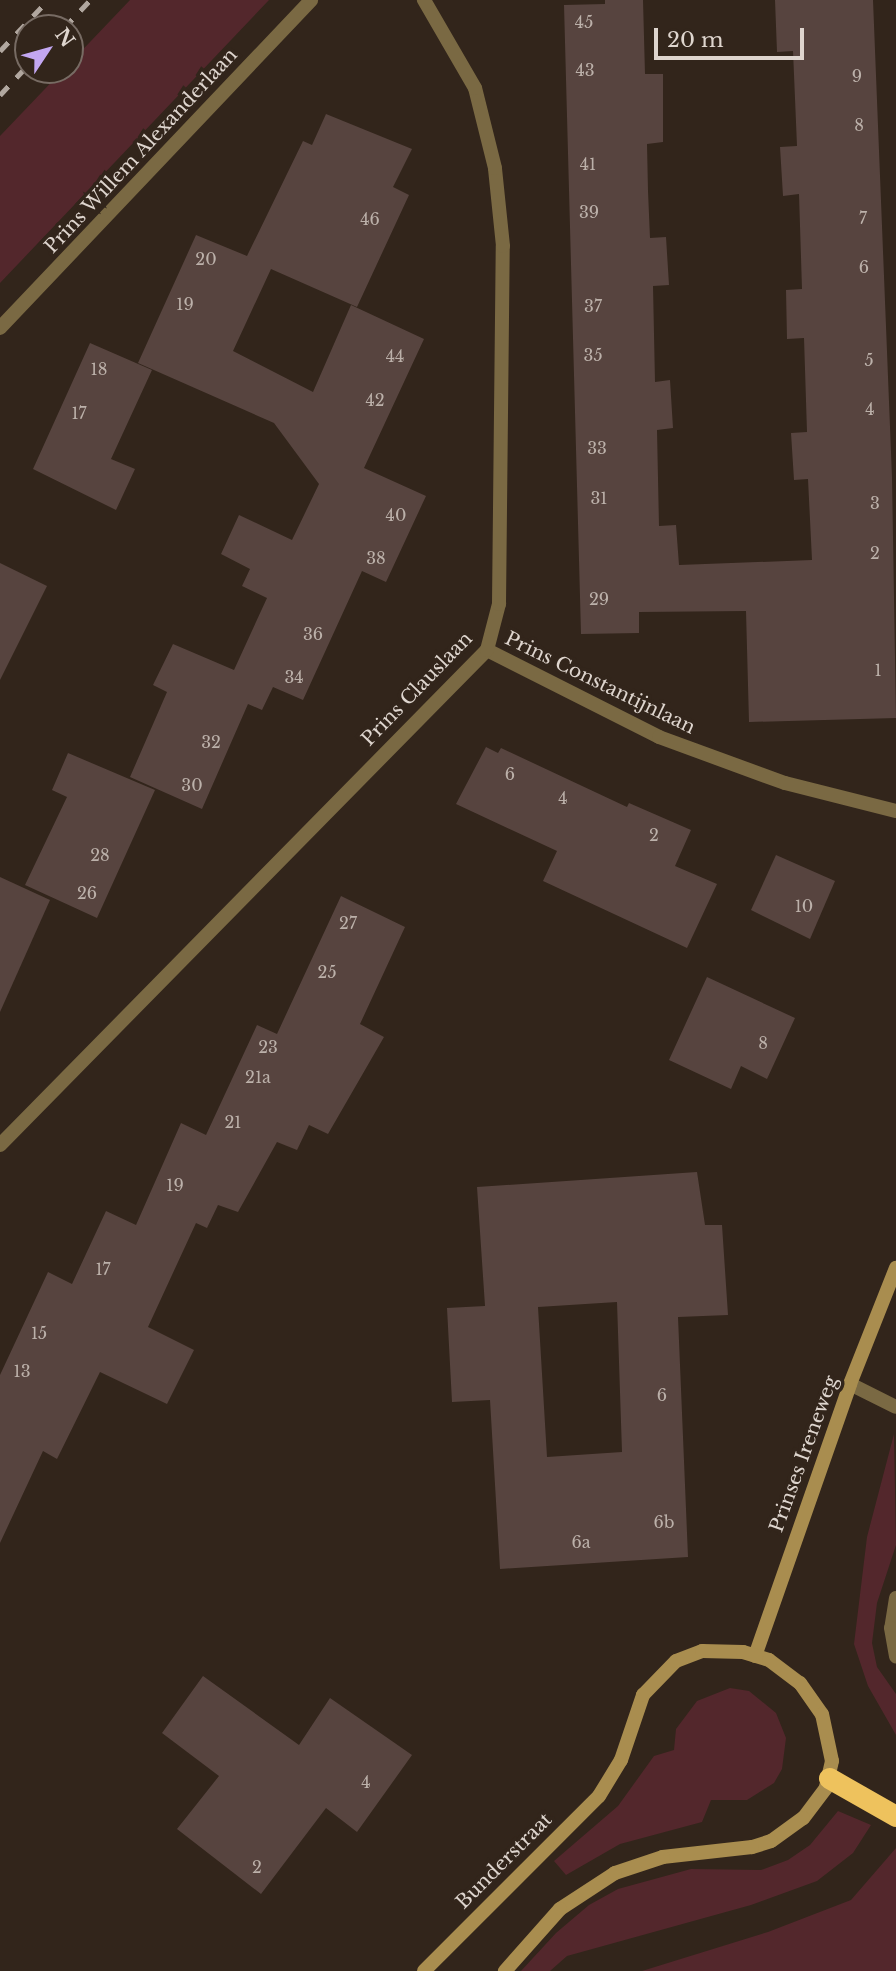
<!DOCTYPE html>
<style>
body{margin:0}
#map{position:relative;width:896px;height:1971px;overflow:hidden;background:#32251b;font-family:"Libre Baskerville",serif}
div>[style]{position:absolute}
.green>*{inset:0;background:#53272c}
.building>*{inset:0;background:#57443f}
.minor>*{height:14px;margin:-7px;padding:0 7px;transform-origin:7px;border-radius:7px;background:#7a6943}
.secondary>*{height:14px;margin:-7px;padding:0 7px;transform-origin:7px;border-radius:7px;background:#a98d4f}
.motorway>*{height:21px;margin:-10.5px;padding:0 10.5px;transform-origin:10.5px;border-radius:10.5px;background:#eec25d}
.rail>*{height:5px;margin-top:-2.5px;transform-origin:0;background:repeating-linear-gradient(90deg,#b1a79f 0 12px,transparent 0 24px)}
span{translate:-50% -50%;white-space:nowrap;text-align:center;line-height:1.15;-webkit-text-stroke:7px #32251b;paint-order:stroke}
.number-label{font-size:16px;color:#bcb1aa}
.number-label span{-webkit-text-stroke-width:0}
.street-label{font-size:19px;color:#ded5ce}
.north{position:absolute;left:14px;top:14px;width:70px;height:70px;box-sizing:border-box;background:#32251b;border:2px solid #776b63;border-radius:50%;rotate:54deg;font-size:19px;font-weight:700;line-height:28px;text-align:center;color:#ded5ce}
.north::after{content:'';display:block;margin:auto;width:24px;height:32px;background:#c3a7f2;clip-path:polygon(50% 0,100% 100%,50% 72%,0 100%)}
.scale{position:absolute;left:654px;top:28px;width:150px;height:32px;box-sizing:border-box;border:4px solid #ded5ce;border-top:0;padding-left:9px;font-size:21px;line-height:24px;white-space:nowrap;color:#ded5ce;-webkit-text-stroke:5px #32251b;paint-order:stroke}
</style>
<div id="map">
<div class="green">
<i style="clip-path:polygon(130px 0,269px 0,0 283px,0 136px,63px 70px,70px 70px,70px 63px)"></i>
<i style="clip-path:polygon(894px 1434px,896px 1545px,877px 1603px,872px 1643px,877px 1667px,896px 1694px,896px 1735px,868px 1686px,854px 1644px,867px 1537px)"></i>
<i style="clip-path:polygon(730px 1688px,749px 1691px,776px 1713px,786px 1738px,782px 1769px,774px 1783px,747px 1800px,711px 1800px,702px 1822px,620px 1844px,566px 1875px,554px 1861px,618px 1806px,654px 1756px,674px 1750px,676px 1729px,697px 1701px)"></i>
<i style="clip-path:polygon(838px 1811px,871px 1825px,853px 1853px,817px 1881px,751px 1905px,567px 1956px,550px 1971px,521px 1971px,556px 1933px,589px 1905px,618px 1889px,691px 1869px,761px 1870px,788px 1860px,810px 1845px)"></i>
<i style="clip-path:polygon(896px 1848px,896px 1971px,642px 1971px,768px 1932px,851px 1900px)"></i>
</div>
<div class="building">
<i style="clip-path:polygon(605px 0,643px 0,645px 74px,663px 74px,663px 142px,647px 144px,648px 191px,650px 238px,666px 237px,669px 285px,653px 286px,655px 382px,670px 380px,673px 428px,657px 430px,659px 526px,676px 525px,679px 565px,812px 560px,808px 479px,794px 480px,791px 433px,807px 432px,804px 338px,787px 339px,786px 290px,802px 289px,799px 194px,783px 196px,780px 147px,797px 146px,793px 51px,777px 52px,775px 0,873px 0,892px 477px,896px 718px,749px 722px,746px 611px,639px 612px,639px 633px,581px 634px,564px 5px,605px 4px)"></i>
<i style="clip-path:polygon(326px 114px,412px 149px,393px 187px,409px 195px,357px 307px,271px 269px,233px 351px,313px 392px,351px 305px,424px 339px,364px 468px,426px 496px,386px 582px,362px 571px,303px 700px,273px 687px,262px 710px,248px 704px,202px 809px,130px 777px,167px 692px,153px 685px,173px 644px,234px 670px,267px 598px,242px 586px,250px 569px,221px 554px,239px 515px,292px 540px,319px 484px,274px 423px,138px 363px,196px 235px,247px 256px,303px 141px,312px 145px)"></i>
<i style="clip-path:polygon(90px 343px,152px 370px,111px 459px,135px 469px,116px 510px,33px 469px)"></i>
<i style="clip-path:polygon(0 563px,47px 586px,0 680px)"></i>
<i style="clip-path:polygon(486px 747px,498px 753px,501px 748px,627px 807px,629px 803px,691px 830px,675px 866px,717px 884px,687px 948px,543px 881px,557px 851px,456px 804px)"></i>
<i style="clip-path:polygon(68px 753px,155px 790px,97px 918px,25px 885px,67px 797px,52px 790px)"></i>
<i style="clip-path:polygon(776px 855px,835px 881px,810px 939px,751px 910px)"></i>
<i style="clip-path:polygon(0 877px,50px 900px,0 1012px)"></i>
<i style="clip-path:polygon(341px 896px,405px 927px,360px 1024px,384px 1037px,328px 1134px,309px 1125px,297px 1150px,277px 1142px,238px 1212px,218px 1205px,207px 1228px,196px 1223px,148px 1327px,194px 1350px,167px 1404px,100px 1372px,57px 1459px,43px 1451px,0 1543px,0 1375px,48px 1272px,72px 1284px,106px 1211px,136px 1225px,181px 1123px,206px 1135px,257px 1025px,277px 1034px)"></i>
<i style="clip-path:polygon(707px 977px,795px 1018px,767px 1079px,741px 1066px,731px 1089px,669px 1060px)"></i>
<i style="clip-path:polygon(evenodd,697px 1172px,705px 1225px,722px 1225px,728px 1315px,678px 1317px,688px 1557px,500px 1569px,490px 1400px,452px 1402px,447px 1308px,485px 1306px,477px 1187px,697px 1172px,617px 1302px,622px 1452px,547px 1457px,538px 1307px,617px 1302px)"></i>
<i style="clip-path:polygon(203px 1676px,299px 1745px,330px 1698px,412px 1755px,357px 1832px,326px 1808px,261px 1894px,177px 1829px,219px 1776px,162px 1733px)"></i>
</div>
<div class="minor">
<i style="left:0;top:328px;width:452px;rotate:-46.5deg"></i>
<i style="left:487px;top:650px;width:193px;rotate:26.8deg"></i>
<i style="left:659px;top:737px;width:134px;rotate:20.1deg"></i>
<i style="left:785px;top:783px;width:114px;rotate:14.2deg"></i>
<i style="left:0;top:1145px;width:694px;rotate:-45.47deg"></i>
<i style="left:487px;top:650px;width:48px;rotate:-75.4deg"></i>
<i style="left:499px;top:604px;width:358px;rotate:-89.4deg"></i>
<i style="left:503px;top:246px;width:78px;rotate:-95.9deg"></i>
<i style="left:495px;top:168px;width:82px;rotate:-104deg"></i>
<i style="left:475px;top:88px;width:102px;rotate:-120.1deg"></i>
<i style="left:850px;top:1384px;width:51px;rotate:26.6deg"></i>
<i style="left:896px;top:1598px;width:30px;rotate:99deg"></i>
<i style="left:891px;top:1628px;width:29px;rotate:80deg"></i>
</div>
<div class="secondary">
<i style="left:755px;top:1656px;width:288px;rotate:-70.7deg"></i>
<i style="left:850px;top:1384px;width:125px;rotate:-68.4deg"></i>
<i style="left:424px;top:1971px;width:247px;rotate:-45deg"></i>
<i style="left:599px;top:1796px;width:42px;rotate:-58.6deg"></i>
<i style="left:621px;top:1760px;width:69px;rotate:-71.3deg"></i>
<i style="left:643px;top:1695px;width:47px;rotate:-45.9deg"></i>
<i style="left:676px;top:1661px;width:28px;rotate:-21deg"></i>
<i style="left:702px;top:1651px;width:41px;rotate:1.4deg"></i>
<i style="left:743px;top:1652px;width:27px;rotate:17deg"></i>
<i style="left:769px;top:1660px;width:39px;rotate:37deg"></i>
<i style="left:800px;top:1683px;width:38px;rotate:55deg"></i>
<i style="left:822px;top:1714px;width:48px;rotate:78deg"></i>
<i style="left:832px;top:1761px;width:28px;rotate:103deg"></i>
<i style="left:826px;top:1788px;width:38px;rotate:127deg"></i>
<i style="left:803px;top:1818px;width:39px;rotate:144deg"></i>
<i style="left:771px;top:1841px;width:20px;rotate:162deg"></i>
<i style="left:752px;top:1847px;width:90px;rotate:173.6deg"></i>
<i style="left:663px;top:1857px;width:51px;rotate:161.6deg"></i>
<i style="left:615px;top:1873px;width:66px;rotate:146.8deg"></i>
<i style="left:560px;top:1909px;width:83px;rotate:131.6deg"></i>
</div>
<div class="motorway">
<i style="left:829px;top:1778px;width:77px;rotate:29.6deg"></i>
</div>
<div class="rail">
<i style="left:64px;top:28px;width:38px;rotate:-47deg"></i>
<i style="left:0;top:51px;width:70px;rotate:-46.7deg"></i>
<i style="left:0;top:95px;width:41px;rotate:-47deg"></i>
</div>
<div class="number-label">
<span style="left:584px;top:22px">45</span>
<span style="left:585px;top:70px">43</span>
<span style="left:857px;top:76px">9</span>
<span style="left:859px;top:125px">8</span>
<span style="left:588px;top:164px">41</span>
<span style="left:589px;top:212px">39</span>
<span style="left:863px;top:218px">7</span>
<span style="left:370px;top:219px">46</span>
<span style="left:206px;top:259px">20</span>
<span style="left:864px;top:267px">6</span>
<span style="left:185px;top:304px">19</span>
<span style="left:593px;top:306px">37</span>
<span style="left:593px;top:355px">35</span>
<span style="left:395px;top:356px">44</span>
<span style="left:869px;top:360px">5</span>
<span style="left:99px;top:369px">18</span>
<span style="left:375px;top:400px">42</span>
<span style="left:870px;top:409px">4</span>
<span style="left:79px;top:413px">17</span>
<span style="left:597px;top:448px">33</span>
<span style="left:599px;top:498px">31</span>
<span style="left:875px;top:503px">3</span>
<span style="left:396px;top:515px">40</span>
<span style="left:875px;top:553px">2</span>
<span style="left:376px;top:558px">38</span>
<span style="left:599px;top:599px">29</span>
<span style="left:313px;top:634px">36</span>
<span style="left:878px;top:670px">1</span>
<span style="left:294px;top:677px">34</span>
<span style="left:211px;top:742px">32</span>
<span style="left:510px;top:774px">6</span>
<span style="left:192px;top:785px">30</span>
<span style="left:563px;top:798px">4</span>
<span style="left:654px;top:835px">2</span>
<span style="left:100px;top:855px">28</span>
<span style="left:87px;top:893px">26</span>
<span style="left:804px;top:906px">10</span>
<span style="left:348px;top:923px">27</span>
<span style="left:327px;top:972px">25</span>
<span style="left:763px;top:1043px">8</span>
<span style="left:268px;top:1047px">23</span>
<span style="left:258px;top:1077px">21a</span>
<span style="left:233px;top:1122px">21</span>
<span style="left:175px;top:1185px">19</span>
<span style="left:103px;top:1269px">17</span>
<span style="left:39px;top:1333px">15</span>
<span style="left:22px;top:1371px">13</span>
<span style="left:662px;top:1395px">6</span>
<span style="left:664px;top:1522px">6b</span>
<span style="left:581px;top:1542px">6a</span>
<span style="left:366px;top:1782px">4</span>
<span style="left:257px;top:1867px">2</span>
</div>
<div class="street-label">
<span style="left:141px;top:151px;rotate:-47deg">Prins Willem Alexanderlaan</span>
<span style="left:600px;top:683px;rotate:26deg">Prins Constantijnlaan</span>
<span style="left:417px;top:689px;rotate:-46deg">Prins Clauslaan</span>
<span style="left:804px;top:1454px;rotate:-70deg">Prinses Ireneweg</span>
<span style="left:504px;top:1861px;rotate:-45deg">Bunderstraat</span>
</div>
<div class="north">N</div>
<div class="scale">20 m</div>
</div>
